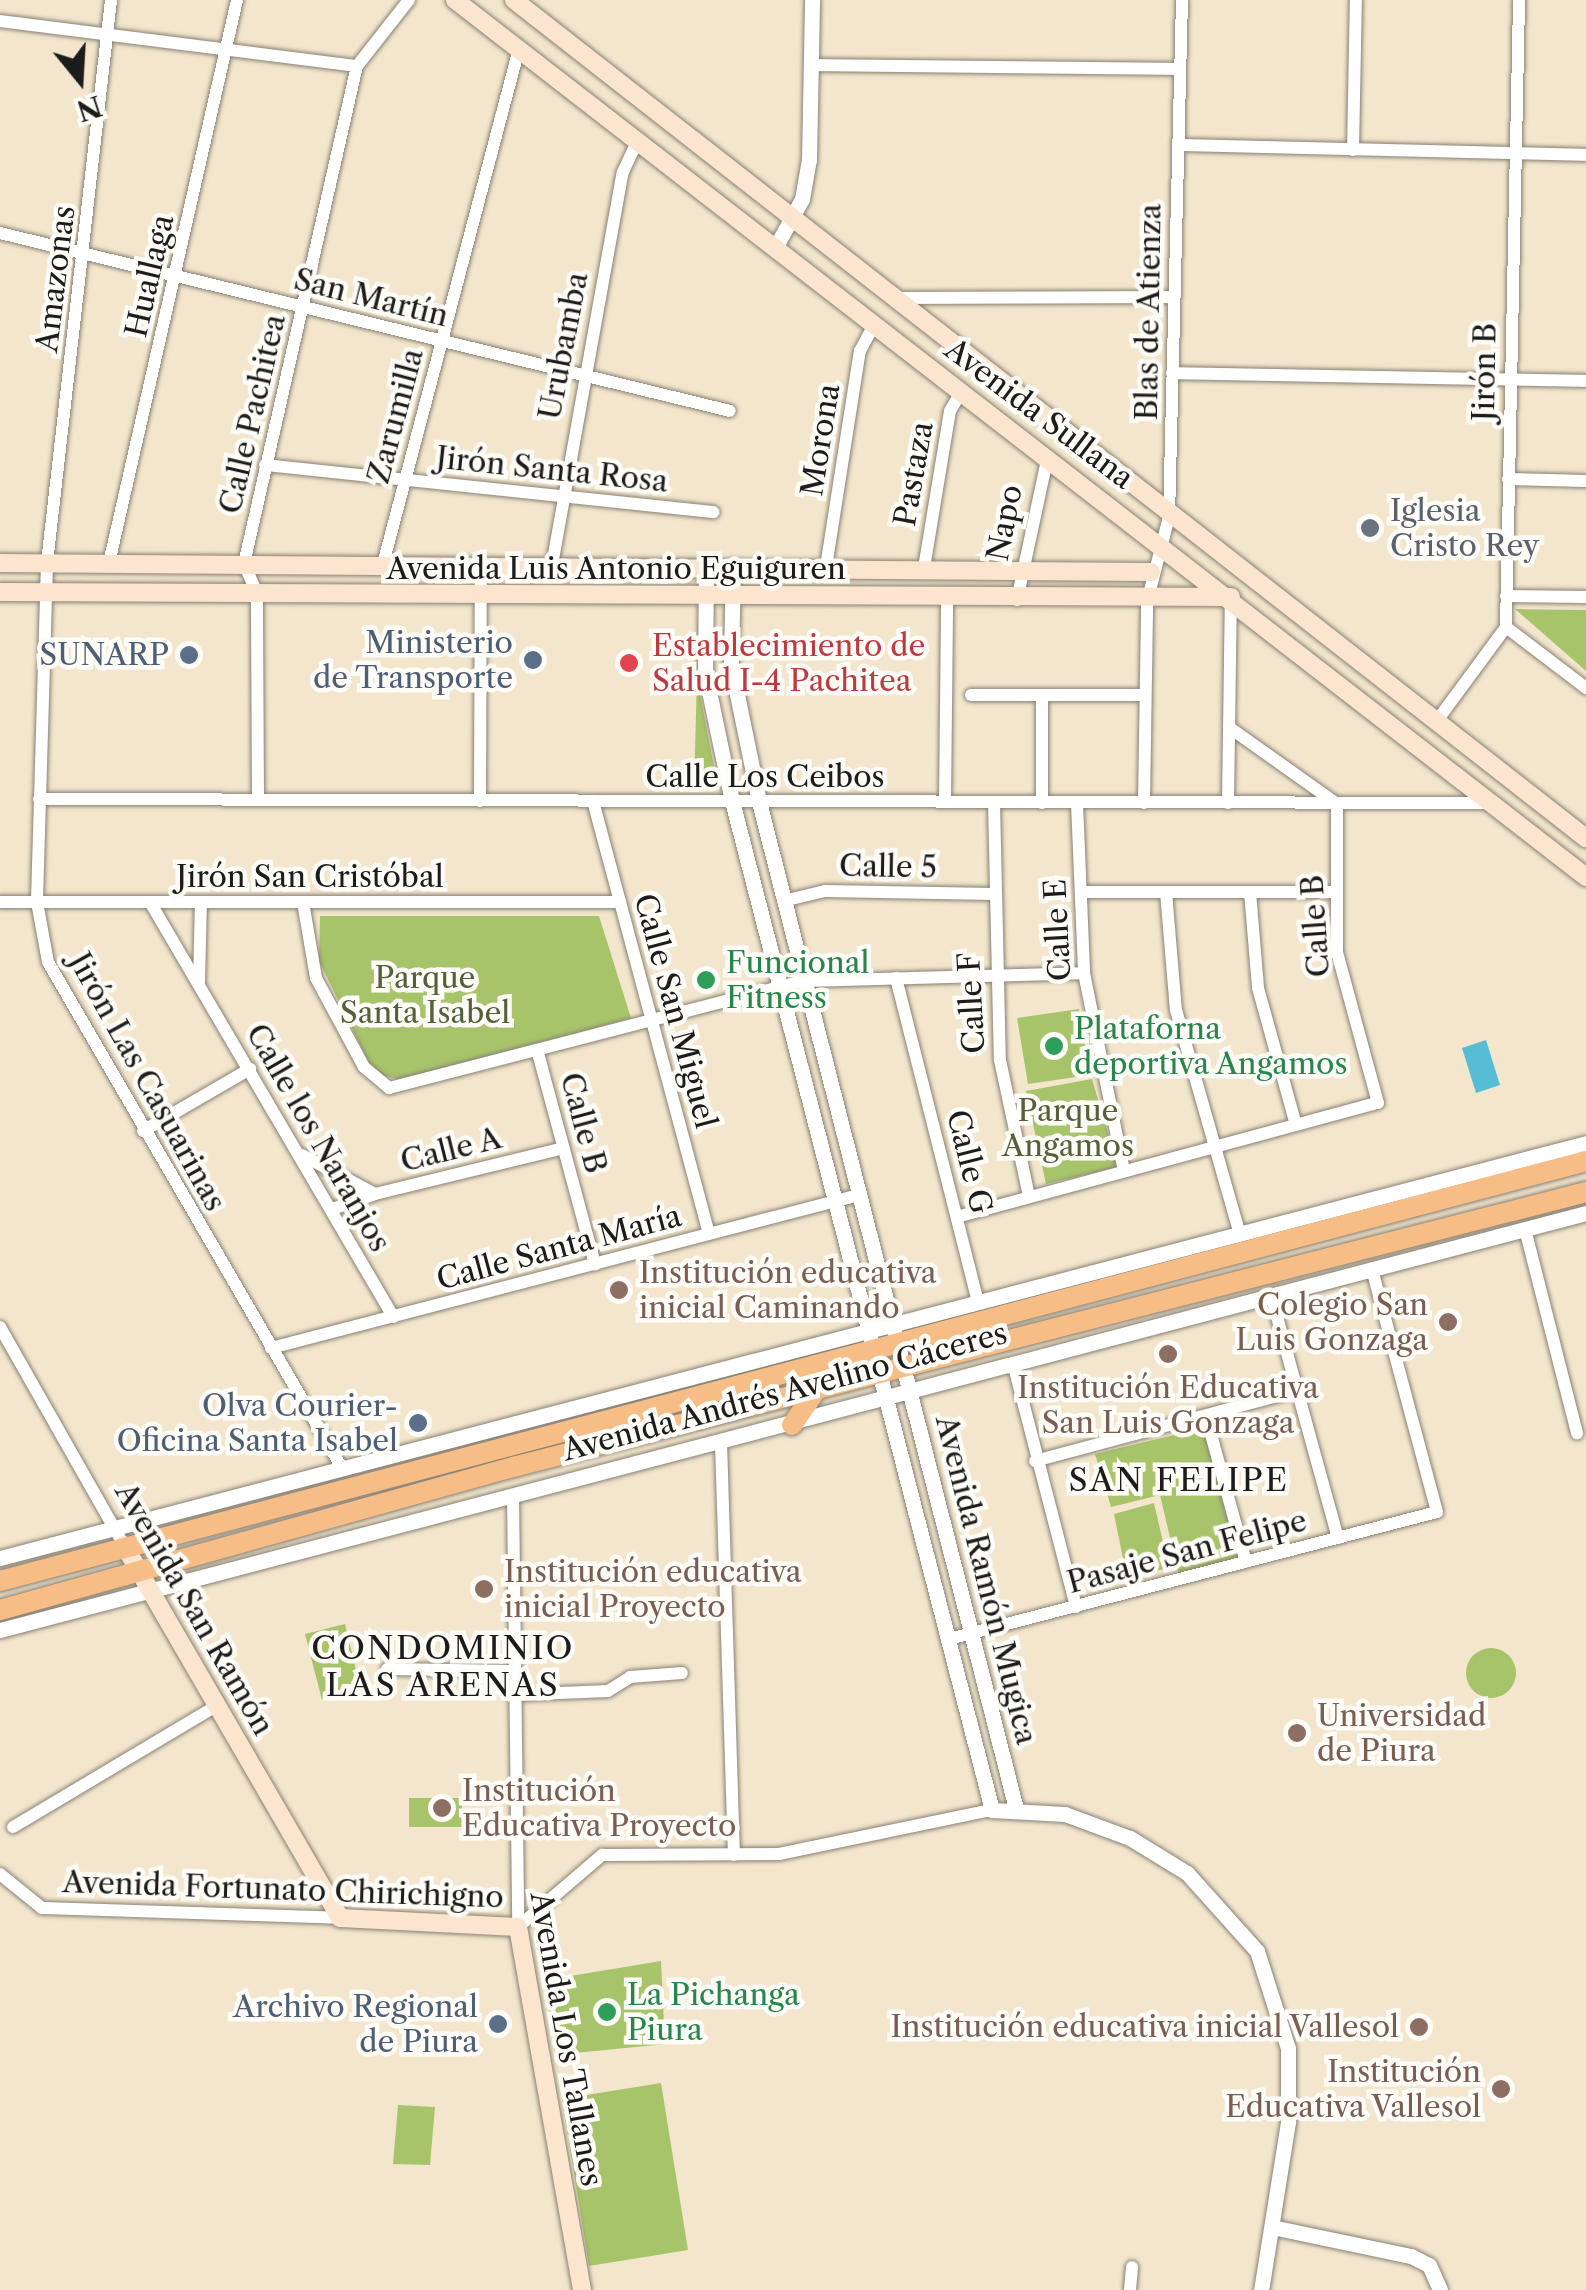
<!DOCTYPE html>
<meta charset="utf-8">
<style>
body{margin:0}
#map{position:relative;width:1586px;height:2290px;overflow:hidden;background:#f3e6cd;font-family:"Libre Caslon Text",serif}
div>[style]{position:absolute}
.green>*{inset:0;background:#a7c46b}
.round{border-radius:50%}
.water>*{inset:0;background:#56bdd4}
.roads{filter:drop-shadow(0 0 2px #888174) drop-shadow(0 0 2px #888174)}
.minor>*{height:12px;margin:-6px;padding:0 6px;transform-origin:6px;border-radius:6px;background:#fff}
.tertiary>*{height:15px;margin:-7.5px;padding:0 7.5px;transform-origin:7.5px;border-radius:7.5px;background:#fff}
.secondary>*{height:18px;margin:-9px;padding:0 9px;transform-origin:9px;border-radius:9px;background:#fbe5cf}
.trunk>*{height:20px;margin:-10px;padding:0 10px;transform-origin:10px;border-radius:10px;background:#f6be86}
.dots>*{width:28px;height:28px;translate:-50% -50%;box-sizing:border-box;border:5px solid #fdfcf7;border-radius:50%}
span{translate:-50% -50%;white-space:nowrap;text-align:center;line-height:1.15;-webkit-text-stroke:9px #fdfcf7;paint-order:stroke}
.street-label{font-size:30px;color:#1c1c1c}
.worship-label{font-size:30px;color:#5b616d}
.left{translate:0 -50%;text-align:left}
.service-label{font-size:30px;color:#4e5e75}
.right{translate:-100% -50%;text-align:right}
.health-label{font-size:30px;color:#be3a42}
.leisure-label{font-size:30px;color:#27864d}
.park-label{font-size:30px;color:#545f3c}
.education-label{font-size:30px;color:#785e54}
.neighbourhood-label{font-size:32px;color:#1c1c1c;letter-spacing:2.5px}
.north{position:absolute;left:30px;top:30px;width:100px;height:100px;-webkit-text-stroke:8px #fdfcf7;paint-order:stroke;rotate:162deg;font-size:28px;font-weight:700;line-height:40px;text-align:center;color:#1c1c1c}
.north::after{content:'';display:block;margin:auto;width:35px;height:45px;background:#1c1c1c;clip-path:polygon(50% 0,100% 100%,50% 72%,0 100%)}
</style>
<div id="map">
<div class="green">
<i style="clip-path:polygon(1515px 609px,1586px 610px,1586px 671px)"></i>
<i style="clip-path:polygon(697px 679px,718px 787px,718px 788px,694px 785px)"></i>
<i style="clip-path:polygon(320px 916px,599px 916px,631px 1018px,405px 1081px,374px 1073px,319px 961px)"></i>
<i style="clip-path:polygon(1079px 1009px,1090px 1075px,1028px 1084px,1017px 1018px)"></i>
<i style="clip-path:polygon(1092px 1079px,1118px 1167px,1046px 1184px,1026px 1091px)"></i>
<i style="clip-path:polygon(1203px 1428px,1240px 1563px,1180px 1580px,1160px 1495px,1111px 1507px,1095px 1454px)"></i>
<i style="clip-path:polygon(1154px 1503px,1169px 1568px,1127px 1578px,1114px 1514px)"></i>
<i style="clip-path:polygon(345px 1624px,361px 1691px,322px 1700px,305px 1634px)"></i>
<i class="round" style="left:1466px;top:1648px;width:50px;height:50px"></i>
<i style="clip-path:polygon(409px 1798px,462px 1798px,462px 1827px,409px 1827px)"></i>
<i style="clip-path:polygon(661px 1961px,665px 2044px,555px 2055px,546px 1980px)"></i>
<i style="clip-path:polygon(661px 2083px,688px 2250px,589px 2266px,562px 2099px)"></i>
<i style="clip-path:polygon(398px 2105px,435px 2107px,430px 2165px,393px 2164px)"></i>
</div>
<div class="water">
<i style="clip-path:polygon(1486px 1040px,1500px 1085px,1476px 1093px,1462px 1048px)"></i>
</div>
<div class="roads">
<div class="minor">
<i style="left:111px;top:0;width:567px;rotate:96.49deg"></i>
<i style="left:47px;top:563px;width:339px;rotate:91.7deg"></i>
<i style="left:37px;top:902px;width:61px;rotate:79.6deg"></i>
<i style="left:48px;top:962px;width:585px;rotate:59.84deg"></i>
<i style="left:0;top:21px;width:360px;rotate:7.2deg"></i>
<i style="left:811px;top:65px;width:369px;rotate:0.6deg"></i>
<i style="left:1178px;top:145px;width:408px;rotate:1.4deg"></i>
<i style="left:1353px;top:150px;width:150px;rotate:-88.9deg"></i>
<i style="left:0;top:233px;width:751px;rotate:13.7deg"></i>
<i style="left:897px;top:298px;width:277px;rotate:-0.2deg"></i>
<i style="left:1172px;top:373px;width:414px;rotate:1.1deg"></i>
<i style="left:265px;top:465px;width:451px;rotate:6deg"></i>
<i style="left:1508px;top:479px;width:78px;rotate:1.5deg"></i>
<i style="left:109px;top:563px;width:577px;rotate:-77.19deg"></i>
<i style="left:383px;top:564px;width:533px;rotate:-75.21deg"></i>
<i style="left:552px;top:565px;width:399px;rotate:-79.8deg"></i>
<i style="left:623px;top:172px;width:35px;rotate:-65deg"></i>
<i style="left:826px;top:567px;width:219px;rotate:-81.1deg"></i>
<i style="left:860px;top:351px;width:32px;rotate:-62deg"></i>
<i style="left:924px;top:568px;width:159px;rotate:-80.6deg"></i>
<i style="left:950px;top:411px;width:24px;rotate:-60deg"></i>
<i style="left:1506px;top:596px;width:80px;rotate:0.7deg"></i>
<i style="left:1017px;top:600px;width:147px;rotate:-77.9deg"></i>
<i style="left:1506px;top:627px;width:101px;rotate:37.3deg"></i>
<i style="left:971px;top:695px;width:174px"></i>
<i style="left:1436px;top:722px;width:118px;rotate:-53.6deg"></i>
<i style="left:1506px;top:627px;width:627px;rotate:-88.81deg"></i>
<i style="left:39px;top:799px;width:1452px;rotate:0.16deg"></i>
<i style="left:258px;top:800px;width:207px;rotate:-90.3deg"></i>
<i style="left:257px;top:593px;width:32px;rotate:-114deg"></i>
<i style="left:244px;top:564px;width:511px;rotate:-77.22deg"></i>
<i style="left:357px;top:66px;width:84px;rotate:-51.8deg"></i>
<i style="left:480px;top:801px;width:236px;rotate:-89.8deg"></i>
<i style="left:593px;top:801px;width:448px;rotate:75deg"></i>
<i style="left:945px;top:802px;width:203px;rotate:-89.4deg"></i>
<i style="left:994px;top:802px;width:258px;rotate:88.7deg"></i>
<i style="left:1000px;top:1060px;width:140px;rotate:78deg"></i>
<i style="left:1042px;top:803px;width:108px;rotate:-90deg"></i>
<i style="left:1077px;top:803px;width:170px;rotate:87.6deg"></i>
<i style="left:1084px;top:973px;width:202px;rotate:78.6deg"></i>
<i style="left:1144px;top:803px;width:201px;rotate:-89.1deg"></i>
<i style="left:1147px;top:602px;width:88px;rotate:-75.5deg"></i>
<i style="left:1169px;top:517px;width:517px;rotate:-88.56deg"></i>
<i style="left:1228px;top:803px;width:206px;rotate:-89.2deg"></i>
<i style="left:1081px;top:892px;width:254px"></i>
<i style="left:1166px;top:892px;width:118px;rotate:85.2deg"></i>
<i style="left:1176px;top:1010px;width:233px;rotate:74.1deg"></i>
<i style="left:1250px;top:892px;width:96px;rotate:85.2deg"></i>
<i style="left:1258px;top:988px;width:142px;rotate:74.5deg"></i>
<i style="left:783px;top:901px;width:43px;rotate:-13.4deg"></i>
<i style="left:825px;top:891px;width:168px;rotate:1deg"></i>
<i style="left:0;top:902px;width:620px"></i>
<i style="left:150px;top:902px;width:481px;rotate:59.6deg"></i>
<i style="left:303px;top:902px;width:77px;rotate:80.3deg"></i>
<i style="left:316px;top:978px;width:101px;rotate:61.7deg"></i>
<i style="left:364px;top:1067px;width:33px;rotate:40deg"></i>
<i style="left:389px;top:1088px;width:429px;rotate:-14.5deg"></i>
<i style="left:804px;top:981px;width:280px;rotate:-1.6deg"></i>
<i style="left:896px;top:978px;width:333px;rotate:75.8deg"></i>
<i style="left:199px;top:982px;width:80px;rotate:-88.6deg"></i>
<i style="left:538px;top:1053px;width:219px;rotate:74.9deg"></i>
<i style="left:143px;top:1131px;width:124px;rotate:-30.1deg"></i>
<i style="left:302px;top:1155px;width:83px;rotate:28.1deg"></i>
<i style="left:375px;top:1194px;width:194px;rotate:-13.7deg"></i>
<i style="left:332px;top:1209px;width:43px;rotate:-18.9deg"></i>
<i style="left:957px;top:1217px;width:436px;rotate:-15.2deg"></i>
<i style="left:1378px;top:1103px;width:156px;rotate:-105.2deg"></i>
<i style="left:1337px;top:952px;width:148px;rotate:-90deg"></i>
<i style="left:1337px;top:804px;width:131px;rotate:-144.6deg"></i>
<i style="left:1525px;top:1229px;width:211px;rotate:75.7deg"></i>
<i style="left:1271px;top:1295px;width:252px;rotate:74.6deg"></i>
<i style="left:0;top:1327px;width:251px;rotate:60.4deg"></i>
<i style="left:271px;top:1348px;width:608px;rotate:-14.59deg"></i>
<i style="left:1013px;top:1363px;width:252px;rotate:75.5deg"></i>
<i style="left:1206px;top:1416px;width:151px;rotate:74.7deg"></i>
<i style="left:721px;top:1443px;width:412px;rotate:88.2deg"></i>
<i style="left:1035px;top:1461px;width:271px;rotate:-15deg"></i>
<i style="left:513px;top:1495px;width:432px;rotate:89.3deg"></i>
<i style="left:518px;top:1927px;width:111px;rotate:-40.6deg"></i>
<i style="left:602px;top:1855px;width:177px;rotate:-0.3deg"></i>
<i style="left:779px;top:1854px;width:217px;rotate:-11.7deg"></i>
<i style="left:949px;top:1639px;width:504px;rotate:-14.59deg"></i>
<i style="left:1437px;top:1512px;width:252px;rotate:-105deg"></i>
<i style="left:387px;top:1669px;width:125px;rotate:0.9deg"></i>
<i style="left:512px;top:1695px;width:96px;rotate:-2.4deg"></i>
<i style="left:608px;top:1691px;width:26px;rotate:-32deg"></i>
<i style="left:630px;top:1677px;width:52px;rotate:-4.4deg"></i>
<i style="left:13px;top:1827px;width:239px;rotate:-30.8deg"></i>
<i style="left:0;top:1874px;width:54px;rotate:39deg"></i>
<i style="left:42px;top:1908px;width:298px;rotate:1.9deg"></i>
<i style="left:1130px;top:2290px;width:23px;rotate:-85deg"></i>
</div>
<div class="tertiary">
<i style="left:775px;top:248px;width:56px;rotate:-61.1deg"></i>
<i style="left:802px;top:199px;width:40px;rotate:-80deg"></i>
<i style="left:809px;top:160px;width:160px;rotate:-88.9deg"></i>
<i style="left:706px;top:565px;width:107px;rotate:90.5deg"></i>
<i style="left:705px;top:672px;width:132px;rotate:78.2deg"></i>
<i style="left:732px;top:801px;width:1042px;rotate:75.55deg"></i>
<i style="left:992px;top:1810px;width:73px;rotate:3.1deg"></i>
<i style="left:1065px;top:1814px;width:69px;rotate:20.3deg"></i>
<i style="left:1130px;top:1838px;width:67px;rotate:31.6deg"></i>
<i style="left:1187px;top:1873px;width:105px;rotate:48.1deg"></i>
<i style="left:1257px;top:1951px;width:102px;rotate:72.3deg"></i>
<i style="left:1288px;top:2048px;width:74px;rotate:90deg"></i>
<i style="left:1288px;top:2122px;width:170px;rotate:99.1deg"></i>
<i style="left:733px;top:566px;width:99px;rotate:91.2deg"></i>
<i style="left:731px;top:665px;width:140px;rotate:78.4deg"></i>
<i style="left:759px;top:802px;width:1035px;rotate:75.68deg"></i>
<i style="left:0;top:1558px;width:1639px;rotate:-14.66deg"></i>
<i style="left:0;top:1630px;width:1640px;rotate:-14.73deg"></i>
<i style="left:1272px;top:2227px;width:142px;rotate:11.8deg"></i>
<i style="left:1411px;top:2256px;width:20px;rotate:27deg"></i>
<i style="left:1429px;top:2265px;width:27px;rotate:66deg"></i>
</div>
<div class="secondary">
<i style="left:455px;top:0;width:1431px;rotate:37.79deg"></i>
<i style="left:514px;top:0;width:1361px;rotate:38.02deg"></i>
<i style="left:0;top:563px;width:1151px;rotate:0.45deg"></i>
<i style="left:0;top:592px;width:1231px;rotate:0.23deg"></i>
<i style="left:124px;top:1545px;width:431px;rotate:59.9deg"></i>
<i style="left:340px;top:1918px;width:178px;rotate:2.9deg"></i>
<i style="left:518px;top:1927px;width:369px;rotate:80deg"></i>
</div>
<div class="trunk">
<i style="left:792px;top:1425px;width:44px;rotate:-55.2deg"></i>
<i style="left:0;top:1581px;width:1641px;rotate:-14.83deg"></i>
<i style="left:0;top:1610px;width:533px;rotate:-15.58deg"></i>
<i style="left:513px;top:1467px;width:1108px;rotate:-14.37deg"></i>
</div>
</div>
<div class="dots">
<i style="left:1370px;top:528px;background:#6b7280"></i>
<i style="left:189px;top:655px;background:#5c6f8a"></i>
<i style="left:533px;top:660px;background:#5c6f8a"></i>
<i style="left:629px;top:663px;background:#e0444e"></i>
<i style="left:706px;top:980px;background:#2e9e5b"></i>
<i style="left:1054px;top:1046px;background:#2e9e5b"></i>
<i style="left:619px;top:1290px;background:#8d6e63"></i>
<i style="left:1448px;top:1322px;background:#8d6e63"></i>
<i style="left:1168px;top:1354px;background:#8d6e63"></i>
<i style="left:418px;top:1423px;background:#5c6f8a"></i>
<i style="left:484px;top:1589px;background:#8d6e63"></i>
<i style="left:1297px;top:1733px;background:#8d6e63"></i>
<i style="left:442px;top:1808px;background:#8d6e63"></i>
<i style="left:607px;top:2012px;background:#2e9e5b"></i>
<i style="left:498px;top:2024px;background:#5c6f8a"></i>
<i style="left:1419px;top:2027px;background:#8d6e63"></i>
<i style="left:1501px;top:2089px;background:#8d6e63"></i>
</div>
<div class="street-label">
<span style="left:150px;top:276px;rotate:-77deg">Huallaga</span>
<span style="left:56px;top:279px;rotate:-83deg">Amazonas</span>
<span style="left:371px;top:298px;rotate:14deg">San Martín</span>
<span style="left:1149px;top:312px;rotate:-89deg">Blas de Atienza</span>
<span style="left:564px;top:346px;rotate:-79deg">Urubamba</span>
<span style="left:1485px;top:372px;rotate:-89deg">Jirón B</span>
<span style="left:253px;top:414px;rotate:-77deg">Calle Pachitea</span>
<span style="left:1039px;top:414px;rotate:37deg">Avenida Sullana</span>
<span style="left:396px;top:416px;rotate:-75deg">Zarumilla</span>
<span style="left:821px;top:440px;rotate:-81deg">Morona</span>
<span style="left:552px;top:470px;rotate:6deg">Jirón Santa Rosa</span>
<span style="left:914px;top:474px;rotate:-80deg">Pastaza</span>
<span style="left:1005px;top:523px;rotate:-79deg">Napo</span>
<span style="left:616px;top:569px">Avenida Luis Antonio Eguiguren</span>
<span style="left:765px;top:777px">Calle Los Ceibos</span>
<span style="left:888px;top:867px;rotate:1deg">Calle 5</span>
<span style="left:310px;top:877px">Jirón San Cristóbal</span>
<span style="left:1316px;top:926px;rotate:-94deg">Calle B</span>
<span style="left:1058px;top:930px;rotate:-93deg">Calle E</span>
<span style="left:972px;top:1003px;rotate:-93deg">Calle F</span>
<span style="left:675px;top:1011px;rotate:75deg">Calle San Miguel</span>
<span style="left:147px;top:1082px;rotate:61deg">Jirón Las Casuarinas</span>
<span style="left:583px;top:1123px;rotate:75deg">Calle B</span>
<span style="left:318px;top:1138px;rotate:60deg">Calle los Naranjos</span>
<span style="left:451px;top:1150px;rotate:-14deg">Calle A</span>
<span style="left:969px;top:1162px;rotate:76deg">Calle G</span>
<span style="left:559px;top:1248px;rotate:-15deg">Calle Santa María</span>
<span style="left:785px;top:1392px;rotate:-15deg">Avenida Andrés Avelino Cáceres</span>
<span style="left:1187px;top:1552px;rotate:-15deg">Pasaje San Felipe</span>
<span style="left:986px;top:1580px;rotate:76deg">Avenida Ramón Mugica</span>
<span style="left:194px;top:1609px;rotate:60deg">Avenida San Ramón</span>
<span style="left:283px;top:1890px;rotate:2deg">Avenida Fortunato Chirichigno</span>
<span style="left:566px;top:2039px;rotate:80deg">Avenida Los Tallanes</span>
</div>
<div class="worship-label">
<span class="left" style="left:1390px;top:528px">Iglesia<br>Cristo Rey</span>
</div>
<div class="service-label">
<span class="right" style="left:513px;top:660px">Ministerio<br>de Transporte</span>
<span class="right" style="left:169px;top:655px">SUNARP</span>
<span class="right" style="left:398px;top:1423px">Olva Courier-<br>Oficina Santa Isabel</span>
<span class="right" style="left:478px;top:2024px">Archivo Regional<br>de Piura</span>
</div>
<div class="health-label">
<span class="left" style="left:652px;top:663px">Establecimiento de<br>Salud I-4 Pachitea</span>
</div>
<div class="leisure-label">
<span class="left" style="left:726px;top:980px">Funcional<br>Fitness</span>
<span class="left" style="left:1074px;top:1046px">Plataforna<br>deportiva Angamos</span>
<span class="left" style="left:627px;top:2012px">La Pichanga<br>Piura</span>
</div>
<div class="park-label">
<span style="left:425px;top:995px">Parque<br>Santa Isabel</span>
<span style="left:1068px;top:1128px">Parque<br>Angamos</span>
</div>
<div class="education-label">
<span class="left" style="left:639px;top:1290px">Institución educativa<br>inicial Caminando</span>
<span class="right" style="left:1428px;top:1322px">Colegio San<br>Luis Gonzaga</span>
<span style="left:1168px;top:1405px">Institución Educativa<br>San Luis Gonzaga</span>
<span class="left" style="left:504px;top:1589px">Institución educativa<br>inicial Proyecto</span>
<span class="left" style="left:1317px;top:1733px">Universidad<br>de Piura</span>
<span class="left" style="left:462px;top:1808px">Institución<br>Educativa Proyecto</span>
<span class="right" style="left:1399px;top:2027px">Institución educativa inicial Vallesol</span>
<span class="right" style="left:1481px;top:2089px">Institución<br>Educativa Vallesol</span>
</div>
<div class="neighbourhood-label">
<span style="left:1179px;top:1480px">SAN FELIPE</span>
<span style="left:443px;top:1667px">CONDOMINIO<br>LAS ARENAS</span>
</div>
<div class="north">N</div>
</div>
